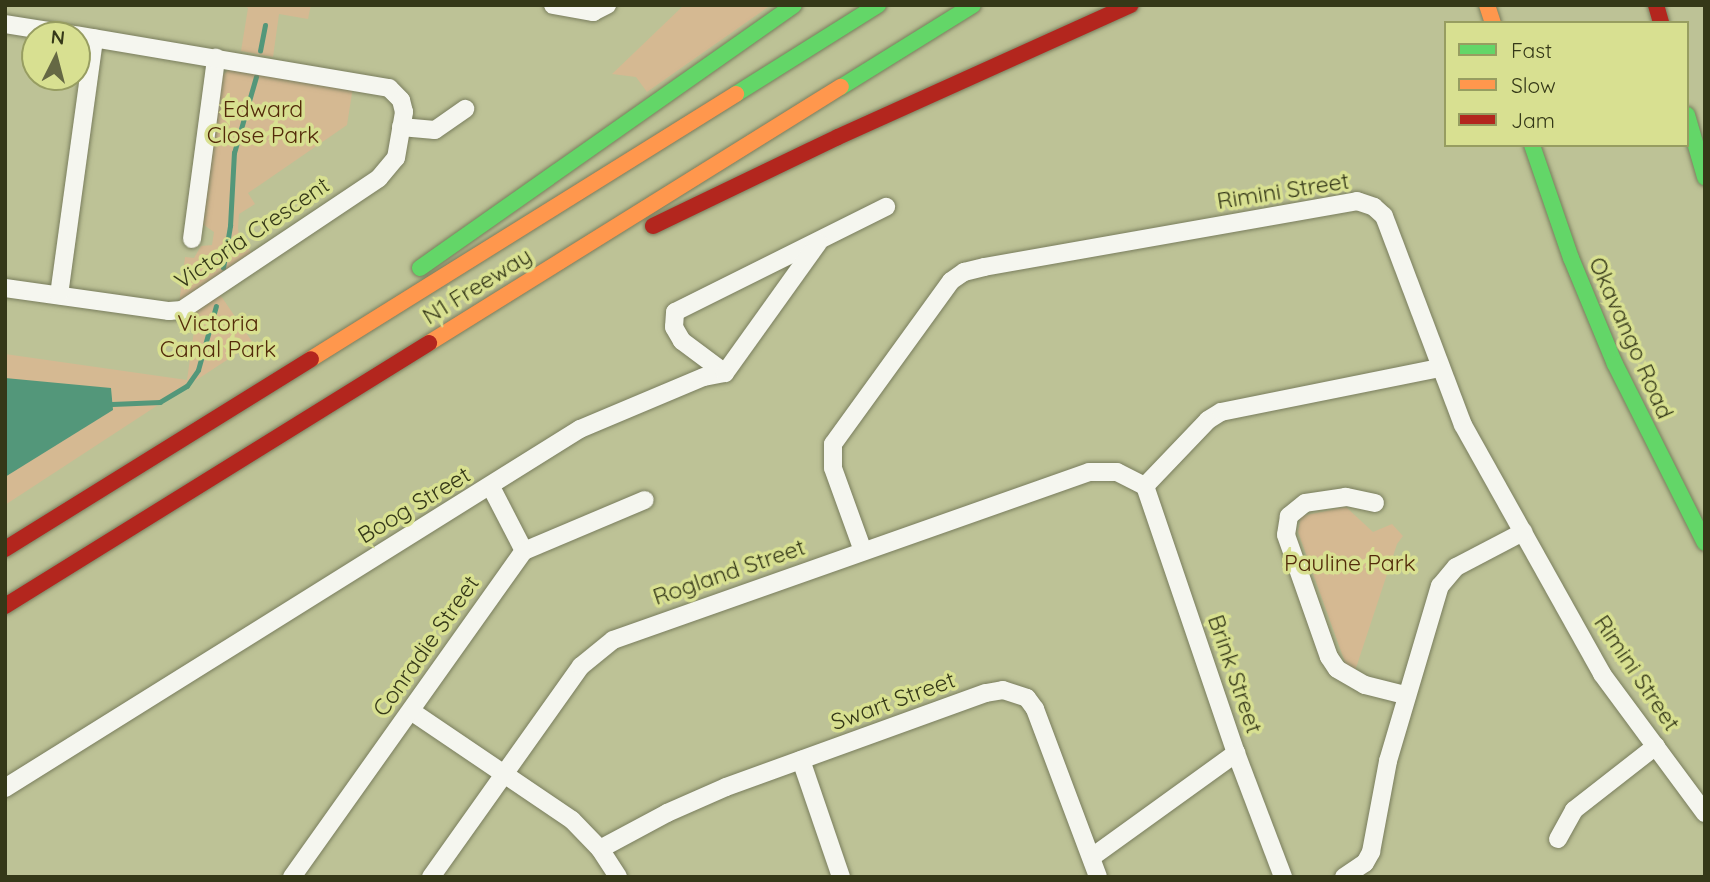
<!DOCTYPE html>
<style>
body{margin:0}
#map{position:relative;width:1710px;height:882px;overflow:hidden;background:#bdc296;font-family:Quicksand,sans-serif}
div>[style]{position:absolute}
.green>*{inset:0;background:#d5b992}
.water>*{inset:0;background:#53977a}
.stream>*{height:4.5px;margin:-2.25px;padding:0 2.25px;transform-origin:2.25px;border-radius:2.25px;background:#53977a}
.roads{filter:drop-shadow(0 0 2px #797d5d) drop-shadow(0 0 2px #797d5d)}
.street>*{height:18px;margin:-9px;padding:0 9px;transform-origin:9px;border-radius:9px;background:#f5f6ef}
.fast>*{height:16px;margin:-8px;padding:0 8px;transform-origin:8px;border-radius:8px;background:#63d668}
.slow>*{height:16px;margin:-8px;padding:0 8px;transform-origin:8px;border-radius:8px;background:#ff974d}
.jam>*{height:16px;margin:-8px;padding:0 8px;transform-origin:8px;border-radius:8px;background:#b3261e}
span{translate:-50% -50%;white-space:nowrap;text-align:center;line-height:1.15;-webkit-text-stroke:7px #d8e091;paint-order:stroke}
.park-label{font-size:23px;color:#532a0a}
.street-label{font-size:23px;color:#353818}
.frame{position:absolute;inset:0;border:7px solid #353818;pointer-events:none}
.legend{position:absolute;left:1444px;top:21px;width:245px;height:126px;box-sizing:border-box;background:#d8e091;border:2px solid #979d61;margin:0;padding:9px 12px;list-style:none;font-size:21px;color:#353818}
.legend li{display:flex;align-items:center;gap:14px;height:35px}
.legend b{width:35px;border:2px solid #979d61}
.north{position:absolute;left:21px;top:21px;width:70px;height:70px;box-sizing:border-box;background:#d8e091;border:2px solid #979d61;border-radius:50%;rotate:6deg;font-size:19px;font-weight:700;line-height:28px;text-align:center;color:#353818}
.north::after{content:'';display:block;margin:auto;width:24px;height:32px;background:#656844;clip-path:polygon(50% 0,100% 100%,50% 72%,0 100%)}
</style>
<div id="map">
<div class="green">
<i style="clip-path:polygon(241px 5px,311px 5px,308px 19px,279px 14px,273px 57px,241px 51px,248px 8px)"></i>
<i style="clip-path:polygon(684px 5px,771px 5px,647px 92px,636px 77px,612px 74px)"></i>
<i style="clip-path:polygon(229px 69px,353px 87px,347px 125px,248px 193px,255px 204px,239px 214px,238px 228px,239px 235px,253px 255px,179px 304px,185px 257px,194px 258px,201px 246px,212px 245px,214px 232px,201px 223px,221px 77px)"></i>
<i style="clip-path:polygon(219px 293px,253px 343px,5px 505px,5px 354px,187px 380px,196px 316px,193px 311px)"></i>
<i style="clip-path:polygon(1346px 507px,1373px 532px,1392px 524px,1403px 536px,1397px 544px,1355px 671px,1347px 668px,1298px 532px,1301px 516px)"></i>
</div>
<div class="water">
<i style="clip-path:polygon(5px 378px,111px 388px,113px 410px,5px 477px)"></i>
</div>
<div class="stream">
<i style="left:260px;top:51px;width:26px;rotate:-79deg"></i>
<i style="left:223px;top:268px;width:43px;rotate:-80.5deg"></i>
<i style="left:230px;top:226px;width:73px;rotate:-86.9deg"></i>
<i style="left:234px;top:153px;width:79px;rotate:-73.9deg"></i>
<i style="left:112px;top:404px;width:48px;rotate:-2.4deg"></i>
<i style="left:160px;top:402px;width:31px;rotate:-31deg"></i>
<i style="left:187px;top:386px;width:19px;rotate:-55deg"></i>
<i style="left:198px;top:370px;width:66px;rotate:-74.3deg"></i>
</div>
<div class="roads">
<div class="street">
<i style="left:553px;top:5px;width:41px;rotate:9.9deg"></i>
<i style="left:593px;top:12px;width:16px;rotate:-27deg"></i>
<i style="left:5px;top:24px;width:70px;rotate:9.1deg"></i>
<i style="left:401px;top:127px;width:34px;rotate:5deg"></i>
<i style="left:435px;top:130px;width:37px;rotate:-35deg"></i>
<i style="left:192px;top:239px;width:183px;rotate:-82.4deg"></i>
<i style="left:5px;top:288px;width:166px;rotate:8deg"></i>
<i style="left:169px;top:311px;width:13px;rotate:-4deg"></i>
<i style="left:182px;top:310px;width:237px;rotate:-33.8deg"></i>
<i style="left:379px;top:178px;width:26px;rotate:-50deg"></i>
<i style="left:396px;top:158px;width:47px;rotate:-80.1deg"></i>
<i style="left:404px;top:112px;width:12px;rotate:-104deg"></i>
<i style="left:401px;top:100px;width:17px;rotate:-135deg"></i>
<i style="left:389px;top:88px;width:316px;rotate:-170.4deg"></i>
<i style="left:59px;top:295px;width:259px;rotate:-82.2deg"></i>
<i style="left:725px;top:373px;width:54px;rotate:-143.3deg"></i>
<i style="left:682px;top:341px;width:16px;rotate:-120deg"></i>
<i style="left:674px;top:327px;width:15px;rotate:-86deg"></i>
<i style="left:675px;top:312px;width:236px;rotate:-26.5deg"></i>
<i style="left:1145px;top:486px;width:282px;rotate:71.2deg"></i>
<i style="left:1236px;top:753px;width:133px;rotate:69.2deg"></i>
<i style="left:1145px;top:486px;width:91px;rotate:-46.3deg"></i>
<i style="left:1208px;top:420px;width:15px;rotate:-32deg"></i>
<i style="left:1221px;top:412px;width:222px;rotate:-11.4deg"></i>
<i style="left:491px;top:487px;width:72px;rotate:62.7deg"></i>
<i style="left:1375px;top:503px;width:30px;rotate:-168deg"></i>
<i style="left:1346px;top:497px;width:41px;rotate:171.7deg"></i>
<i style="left:1305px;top:503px;width:21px;rotate:141deg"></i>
<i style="left:1289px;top:516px;width:19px;rotate:99deg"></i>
<i style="left:1286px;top:535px;width:129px;rotate:70.6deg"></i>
<i style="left:1329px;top:657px;width:14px;rotate:56deg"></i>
<i style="left:1337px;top:669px;width:32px;rotate:30deg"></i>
<i style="left:1365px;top:685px;width:41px;rotate:14deg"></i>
<i style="left:863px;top:551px;width:88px;rotate:-109.9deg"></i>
<i style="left:833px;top:468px;width:24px;rotate:-90deg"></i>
<i style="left:833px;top:444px;width:201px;rotate:-54.1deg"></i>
<i style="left:951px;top:281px;width:16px;rotate:-35deg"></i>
<i style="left:964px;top:272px;width:21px;rotate:-14deg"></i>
<i style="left:984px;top:267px;width:379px;rotate:-10deg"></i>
<i style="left:1357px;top:201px;width:18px;rotate:19deg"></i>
<i style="left:1374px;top:207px;width:13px;rotate:42deg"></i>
<i style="left:1384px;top:216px;width:223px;rotate:69.3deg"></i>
<i style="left:1463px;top:425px;width:285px;rotate:60.8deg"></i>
<i style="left:1602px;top:674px;width:173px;rotate:53.5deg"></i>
<i style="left:411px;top:711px;width:194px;rotate:34.1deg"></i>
<i style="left:572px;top:820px;width:40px;rotate:46deg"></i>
<i style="left:600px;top:849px;width:33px;rotate:57deg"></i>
<i style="left:801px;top:760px;width:124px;rotate:71.1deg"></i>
<i style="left:5px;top:788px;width:678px;rotate:-31.98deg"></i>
<i style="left:580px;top:429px;width:134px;rotate:-22.8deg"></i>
<i style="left:704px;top:377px;width:21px;rotate:-11deg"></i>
<i style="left:725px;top:373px;width:160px;rotate:-54.4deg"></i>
<i style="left:1558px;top:839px;width:33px;rotate:-61deg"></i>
<i style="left:1574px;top:810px;width:104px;rotate:-38deg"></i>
<i style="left:600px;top:849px;width:76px;rotate:-28.2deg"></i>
<i style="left:667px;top:813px;width:64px;rotate:-23.8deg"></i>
<i style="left:726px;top:787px;width:276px;rotate:-19.9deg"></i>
<i style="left:986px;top:693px;width:17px;rotate:-10deg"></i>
<i style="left:1003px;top:690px;width:25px;rotate:18deg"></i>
<i style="left:1027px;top:698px;width:14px;rotate:54deg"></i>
<i style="left:1035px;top:709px;width:179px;rotate:69.4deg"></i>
<i style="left:1092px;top:857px;width:178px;rotate:-35.8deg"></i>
<i style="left:292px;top:877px;width:400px;rotate:-54.6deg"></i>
<i style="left:524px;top:551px;width:131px;rotate:-22.9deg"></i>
<i style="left:431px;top:877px;width:259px;rotate:-54.6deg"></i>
<i style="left:581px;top:666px;width:41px;rotate:-39.1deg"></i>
<i style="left:613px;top:640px;width:505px;rotate:-19.44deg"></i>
<i style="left:1089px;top:472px;width:28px"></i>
<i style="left:1117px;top:472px;width:31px;rotate:27deg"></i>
<i style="left:1344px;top:877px;width:25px;rotate:-34deg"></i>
<i style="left:1365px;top:863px;width:13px;rotate:-61deg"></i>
<i style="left:1371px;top:852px;width:93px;rotate:-79.4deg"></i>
<i style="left:1388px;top:761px;width:183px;rotate:-73.5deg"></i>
<i style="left:1440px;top:586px;width:25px;rotate:-50deg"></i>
<i style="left:1456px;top:567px;width:76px;rotate:-27.6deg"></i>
</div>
<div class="fast">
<i style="left:841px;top:87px;width:155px;rotate:-31.8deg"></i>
<i style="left:736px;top:94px;width:168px;rotate:-32.1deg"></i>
<i style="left:1687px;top:115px;width:65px;rotate:73.8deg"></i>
<i style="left:1532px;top:145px;width:120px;rotate:71deg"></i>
<i style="left:1571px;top:258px;width:115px;rotate:67.5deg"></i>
<i style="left:1615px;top:364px;width:200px;rotate:63.3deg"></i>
<i style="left:420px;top:268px;width:457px;rotate:-35.1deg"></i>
</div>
<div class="slow">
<i style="left:1487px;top:5px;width:19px;rotate:72deg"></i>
<i style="left:429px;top:343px;width:485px;rotate:-31.9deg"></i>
<i style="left:311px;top:359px;width:501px;rotate:-31.94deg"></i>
</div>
<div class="jam">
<i style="left:1656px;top:5px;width:19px;rotate:74deg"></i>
<i style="left:653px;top:226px;width:205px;rotate:-25.7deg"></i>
<i style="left:838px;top:137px;width:321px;rotate:-24.3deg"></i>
<i style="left:5px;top:549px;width:360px;rotate:-31.8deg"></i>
<i style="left:5px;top:606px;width:499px;rotate:-31.8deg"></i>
</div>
</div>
<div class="park-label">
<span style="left:263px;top:122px">Edward<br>Close Park</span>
<span style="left:218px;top:336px">Victoria<br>Canal Park</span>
<span style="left:1350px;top:563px">Pauline Park</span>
</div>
<div class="street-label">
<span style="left:1283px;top:191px;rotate:-9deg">Rimini Street</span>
<span style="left:252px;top:233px;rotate:-34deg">Victoria Crescent</span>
<span style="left:477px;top:286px;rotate:-32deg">N1 Freeway</span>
<span style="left:1631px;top:338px;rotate:66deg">Okavango Road</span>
<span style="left:414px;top:505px;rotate:-31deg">Boog Street</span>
<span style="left:729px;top:572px;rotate:-19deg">Rogland Street</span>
<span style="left:426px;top:646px;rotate:-55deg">Conradie Street</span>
<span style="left:1637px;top:673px;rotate:56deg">Rimini Street</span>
<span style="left:1235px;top:674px;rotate:71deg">Brink Street</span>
<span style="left:893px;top:701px;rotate:-20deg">Swart Street</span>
</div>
<div class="frame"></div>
<ul class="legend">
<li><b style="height:9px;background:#63d668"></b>Fast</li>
<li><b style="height:9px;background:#ff974d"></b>Slow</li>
<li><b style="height:9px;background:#b3261e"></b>Jam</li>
</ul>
<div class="north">N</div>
</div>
